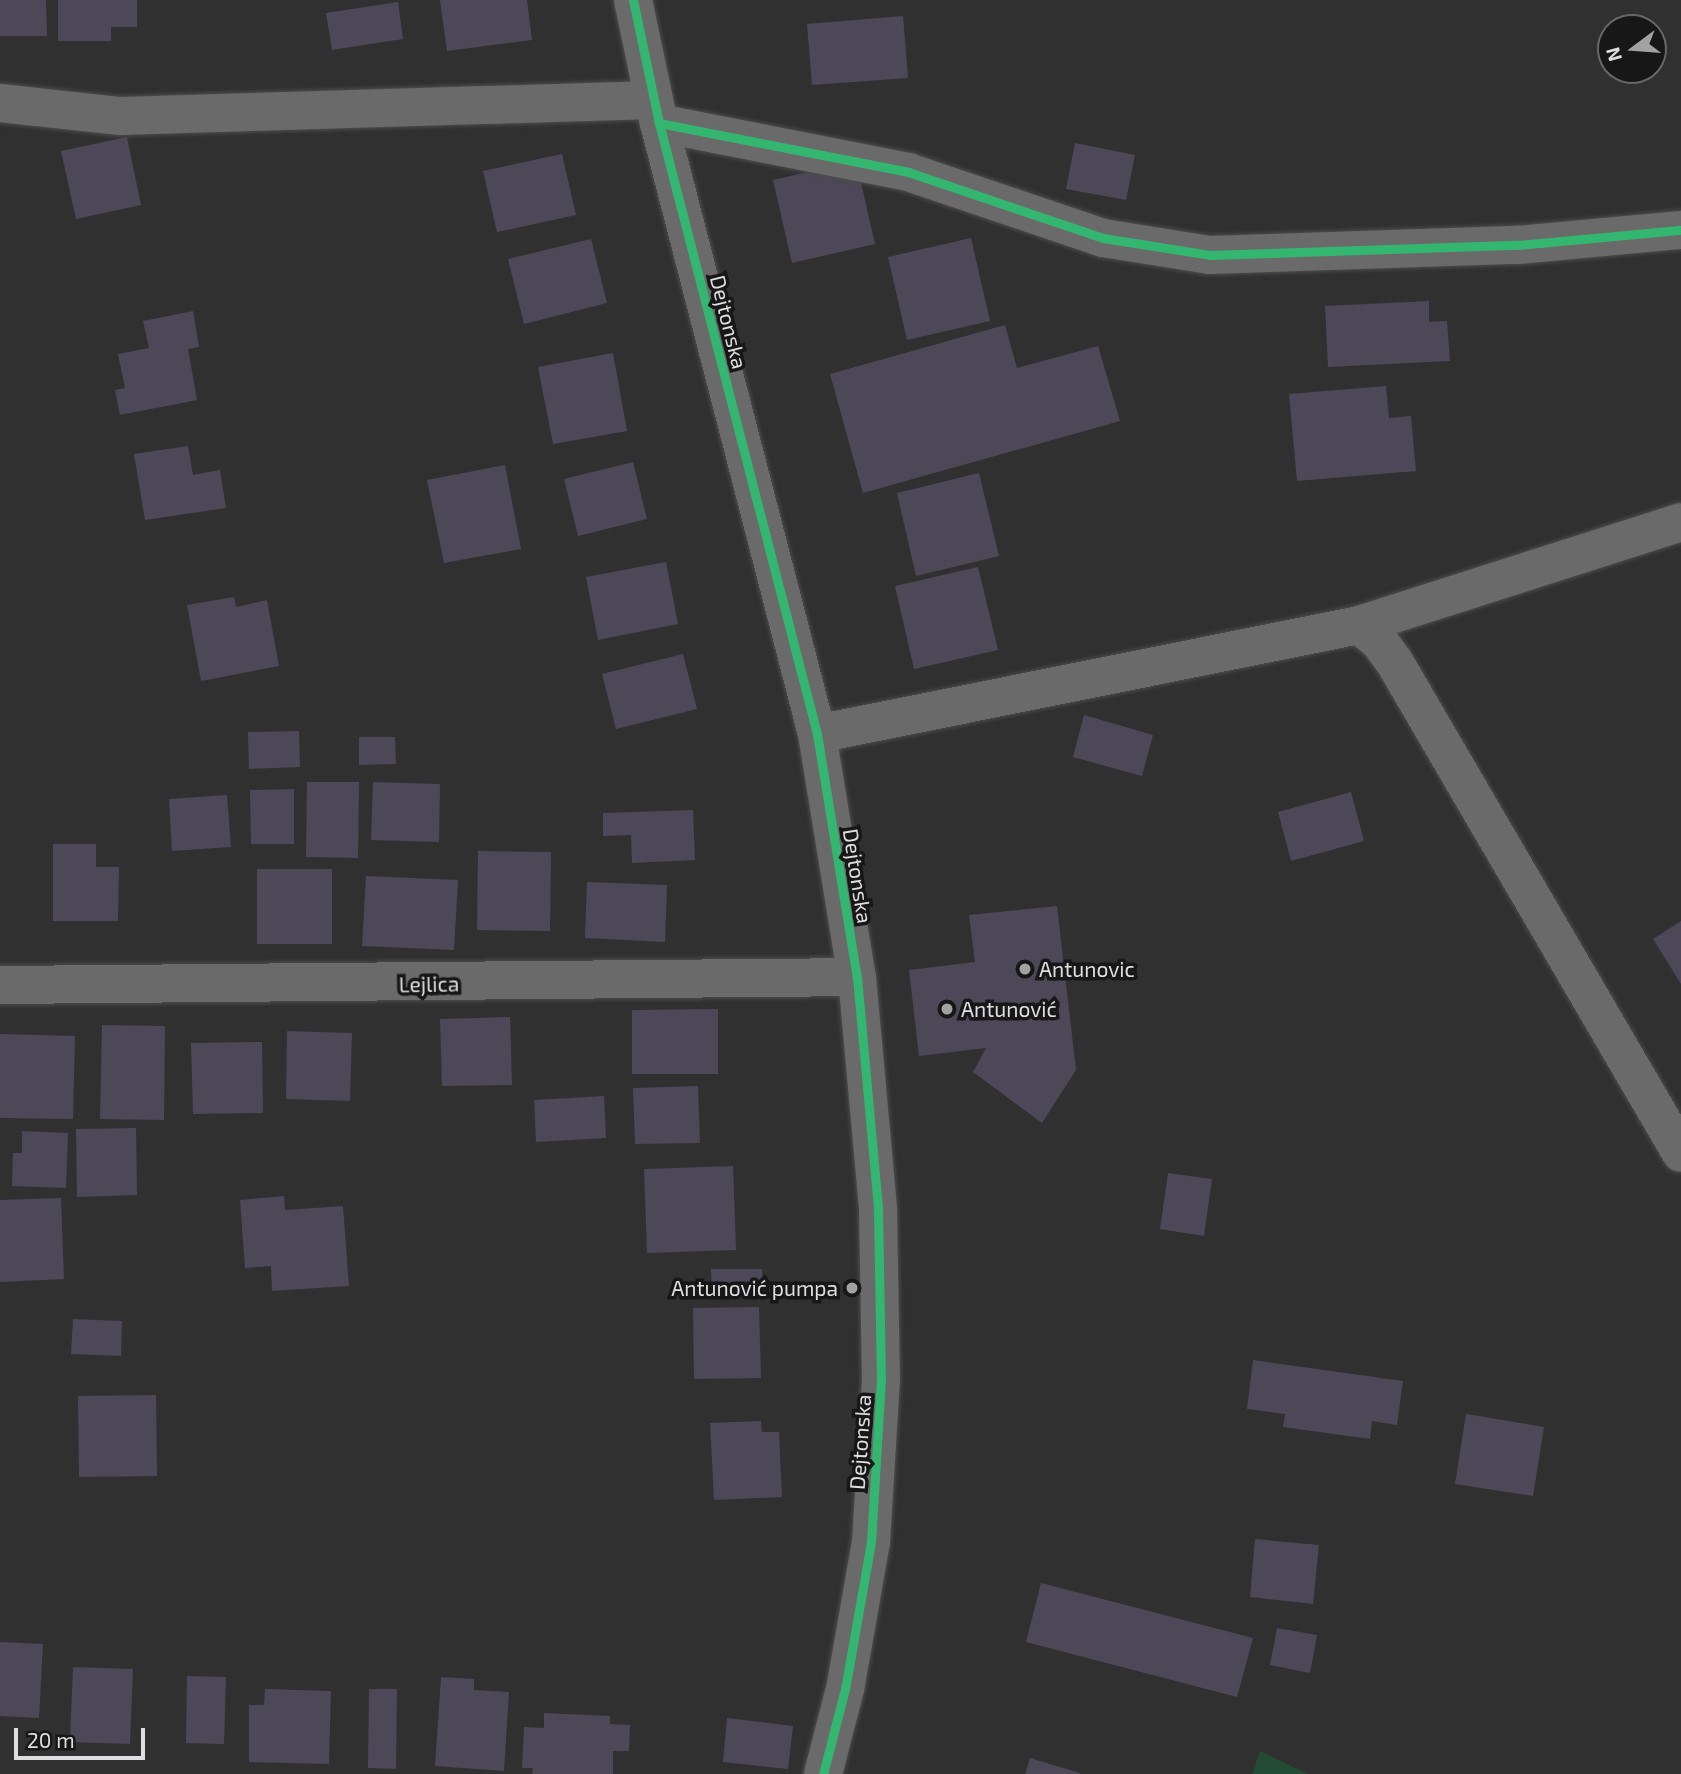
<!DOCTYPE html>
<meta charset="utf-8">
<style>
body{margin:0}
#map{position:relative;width:1681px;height:1774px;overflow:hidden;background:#303030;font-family:"Exo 2",sans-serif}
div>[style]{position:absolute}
.green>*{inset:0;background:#214c33}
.building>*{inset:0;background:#4c4857}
.roads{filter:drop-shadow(0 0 2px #4c4c4d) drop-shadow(0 0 2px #4c4c4d)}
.minor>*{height:38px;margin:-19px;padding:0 19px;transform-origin:19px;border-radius:19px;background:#6a6a6b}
.secondary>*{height:38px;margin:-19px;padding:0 19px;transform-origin:19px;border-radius:19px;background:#6a6a6b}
.cycleway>*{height:9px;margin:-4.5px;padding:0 4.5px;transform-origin:4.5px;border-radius:4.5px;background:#33b770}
.dots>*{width:19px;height:19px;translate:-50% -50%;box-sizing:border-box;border:4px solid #181718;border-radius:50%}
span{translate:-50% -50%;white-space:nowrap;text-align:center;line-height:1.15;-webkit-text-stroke:7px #181718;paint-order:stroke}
.street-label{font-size:21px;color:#dfdfe1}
.poi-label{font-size:21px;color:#dfdfe1}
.left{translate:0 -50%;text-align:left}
.right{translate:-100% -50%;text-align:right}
.north{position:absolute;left:1597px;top:14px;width:70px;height:70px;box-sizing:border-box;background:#181718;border:2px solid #686768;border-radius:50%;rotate:254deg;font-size:19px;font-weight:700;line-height:28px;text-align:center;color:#dfdfe1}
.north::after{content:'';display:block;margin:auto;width:24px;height:32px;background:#a2a2a3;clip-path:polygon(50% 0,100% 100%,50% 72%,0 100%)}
.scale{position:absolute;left:14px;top:1728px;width:131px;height:32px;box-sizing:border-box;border:4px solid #dfdfe1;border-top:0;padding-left:9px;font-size:21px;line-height:24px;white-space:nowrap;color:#dfdfe1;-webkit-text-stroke:5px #181718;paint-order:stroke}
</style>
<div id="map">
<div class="green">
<i style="clip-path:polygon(1260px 1751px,1308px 1774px,1252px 1774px)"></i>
</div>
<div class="building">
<i style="clip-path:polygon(0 0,46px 0,47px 36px,0 36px)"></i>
<i style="clip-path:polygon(58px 0,137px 0,137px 27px,111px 27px,111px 41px,58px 41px)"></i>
<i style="clip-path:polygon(440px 0,527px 0,532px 40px,447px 51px)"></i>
<i style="clip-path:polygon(398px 2px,403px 39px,332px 50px,326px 13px)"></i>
<i style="clip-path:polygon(903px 16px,908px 78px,812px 85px,807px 24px)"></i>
<i style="clip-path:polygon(127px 137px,141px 205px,76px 219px,61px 151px)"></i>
<i style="clip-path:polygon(1075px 143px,1135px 155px,1126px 200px,1066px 189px)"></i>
<i style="clip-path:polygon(562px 154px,576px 215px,497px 232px,483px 171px)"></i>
<i style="clip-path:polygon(856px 161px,875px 244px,792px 263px,773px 180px)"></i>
<i style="clip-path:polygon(971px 238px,990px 321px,907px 340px,888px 257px)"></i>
<i style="clip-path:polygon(591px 239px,607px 303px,524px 324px,508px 259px)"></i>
<i style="clip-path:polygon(1429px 301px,1429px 322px,1447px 321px,1450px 361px,1328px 367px,1325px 306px)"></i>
<i style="clip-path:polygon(193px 311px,199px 347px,188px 349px,197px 400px,120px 415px,115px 390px,125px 388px,118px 354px,149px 348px,143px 321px)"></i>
<i style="clip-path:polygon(1005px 325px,1017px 368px,1098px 346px,1120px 421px,863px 493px,830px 374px)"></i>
<i style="clip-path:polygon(613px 353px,627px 431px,553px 444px,538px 367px)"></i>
<i style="clip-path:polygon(1386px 386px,1389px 418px,1411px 416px,1416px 471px,1297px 481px,1289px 394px)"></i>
<i style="clip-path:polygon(188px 446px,193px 475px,220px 470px,226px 508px,145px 520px,134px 454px)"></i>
<i style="clip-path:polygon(633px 462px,647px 519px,578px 536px,564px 479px)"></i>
<i style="clip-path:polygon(505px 465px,521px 549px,444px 563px,427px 480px)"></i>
<i style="clip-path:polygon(979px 473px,999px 556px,916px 576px,897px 493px)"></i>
<i style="clip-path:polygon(666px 562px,678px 624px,598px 640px,586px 577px)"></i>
<i style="clip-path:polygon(978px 567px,998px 650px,914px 669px,895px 586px)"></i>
<i style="clip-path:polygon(234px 597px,236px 607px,267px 600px,279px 666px,201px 681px,187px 605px)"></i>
<i style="clip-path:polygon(683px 654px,697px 709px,616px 729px,602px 674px)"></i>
<i style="clip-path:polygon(1084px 715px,1153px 735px,1142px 776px,1073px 757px)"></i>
<i style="clip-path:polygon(299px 731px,300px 767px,249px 769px,248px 732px)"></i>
<i style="clip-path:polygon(359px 737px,395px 737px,396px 764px,359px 765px)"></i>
<i style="clip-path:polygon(307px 782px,359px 782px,358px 858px,306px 857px)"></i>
<i style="clip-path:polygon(373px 782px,440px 784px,439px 842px,371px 840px)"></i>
<i style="clip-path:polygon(294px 789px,294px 844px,251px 844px,250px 790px)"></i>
<i style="clip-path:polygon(1351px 792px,1364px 841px,1291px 861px,1278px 812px)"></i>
<i style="clip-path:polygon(227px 795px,231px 847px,172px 851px,169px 799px)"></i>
<i style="clip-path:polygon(693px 810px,695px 860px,632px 863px,631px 835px,603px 836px,603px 813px)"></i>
<i style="clip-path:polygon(53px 844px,96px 844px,96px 867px,119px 867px,118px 921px,53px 921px)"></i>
<i style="clip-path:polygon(478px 851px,551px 852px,550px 931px,477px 930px)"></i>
<i style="clip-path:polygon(257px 869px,332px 869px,332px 944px,257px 944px)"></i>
<i style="clip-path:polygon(366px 876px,458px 880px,454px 950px,362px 946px)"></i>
<i style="clip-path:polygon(587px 882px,667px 885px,665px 942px,585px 938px)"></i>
<i style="clip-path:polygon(1057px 906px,1076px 1070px,1042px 1123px,973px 1072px,986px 1048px,919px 1056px,909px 970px,975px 962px,969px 915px)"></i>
<i style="clip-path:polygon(1681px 921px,1681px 984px,1653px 939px)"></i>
<i style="clip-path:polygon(718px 1009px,718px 1074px,632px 1074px,632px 1010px)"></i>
<i style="clip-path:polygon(510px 1017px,512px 1085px,442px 1086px,440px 1019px)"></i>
<i style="clip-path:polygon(102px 1025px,165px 1026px,164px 1120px,100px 1119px)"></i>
<i style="clip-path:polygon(287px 1031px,352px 1033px,350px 1101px,286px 1099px)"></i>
<i style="clip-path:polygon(0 1034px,75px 1036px,73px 1119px,0 1118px)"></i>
<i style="clip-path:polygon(262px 1042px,263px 1113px,193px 1114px,191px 1043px)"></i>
<i style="clip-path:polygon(698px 1086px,700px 1143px,635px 1144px,633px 1088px)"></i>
<i style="clip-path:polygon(604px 1096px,606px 1138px,536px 1142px,534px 1100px)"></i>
<i style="clip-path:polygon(136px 1128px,137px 1195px,77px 1197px,76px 1129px)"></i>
<i style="clip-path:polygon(22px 1131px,68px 1133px,66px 1188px,12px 1186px,13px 1153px,22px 1153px)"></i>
<i style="clip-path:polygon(733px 1166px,736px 1250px,647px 1253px,644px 1169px)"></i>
<i style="clip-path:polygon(1168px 1173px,1212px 1179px,1204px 1236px,1160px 1229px)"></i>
<i style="clip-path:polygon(284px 1196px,285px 1210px,343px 1206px,349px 1286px,272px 1291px,271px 1266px,245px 1268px,240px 1200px)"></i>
<i style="clip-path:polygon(61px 1198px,64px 1279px,0 1282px,0 1200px)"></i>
<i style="clip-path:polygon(711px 1269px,762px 1269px,763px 1297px,712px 1298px)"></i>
<i style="clip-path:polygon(759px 1307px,761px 1378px,694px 1379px,693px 1308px)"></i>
<i style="clip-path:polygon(73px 1319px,122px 1321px,121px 1356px,71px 1354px)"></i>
<i style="clip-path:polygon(1253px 1360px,1403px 1381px,1397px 1425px,1372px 1421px,1370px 1439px,1283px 1427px,1285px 1414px,1247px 1409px)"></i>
<i style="clip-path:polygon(156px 1395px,157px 1476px,79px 1477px,78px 1396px)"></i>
<i style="clip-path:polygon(1466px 1414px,1544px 1427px,1533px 1496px,1455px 1484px)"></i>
<i style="clip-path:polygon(761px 1421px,762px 1432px,779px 1432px,782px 1497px,714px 1500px,710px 1423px)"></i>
<i style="clip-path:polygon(1255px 1539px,1319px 1545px,1313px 1604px,1250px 1597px)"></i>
<i style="clip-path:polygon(1041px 1583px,1253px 1638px,1237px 1697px,1026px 1642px)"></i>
<i style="clip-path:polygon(1277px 1628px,1317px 1635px,1310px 1673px,1270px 1665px)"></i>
<i style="clip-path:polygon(0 1642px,43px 1644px,39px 1718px,0 1716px)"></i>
<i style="clip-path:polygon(73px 1667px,133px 1669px,130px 1744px,70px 1742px)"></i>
<i style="clip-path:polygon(187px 1676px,226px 1677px,224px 1744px,186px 1743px)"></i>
<i style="clip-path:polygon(441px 1677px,474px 1679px,474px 1690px,509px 1692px,504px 1771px,435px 1766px)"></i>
<i style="clip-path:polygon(265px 1689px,331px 1691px,329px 1764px,249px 1762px,249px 1705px,264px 1705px)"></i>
<i style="clip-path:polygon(369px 1689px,397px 1689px,396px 1769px,368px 1768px)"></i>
<i style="clip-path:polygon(544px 1713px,610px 1716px,610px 1724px,630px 1725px,629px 1751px,613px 1751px,613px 1774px,532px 1774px,533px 1768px,522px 1768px,524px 1727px,544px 1728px)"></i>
<i style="clip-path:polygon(727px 1718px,793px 1726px,788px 1769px,723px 1762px)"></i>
<i style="clip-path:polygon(1030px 1758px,1080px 1773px,1080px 1774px,1025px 1774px)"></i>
</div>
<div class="roads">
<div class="minor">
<i style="left:0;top:103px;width:121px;rotate:6.2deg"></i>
<i style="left:120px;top:116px;width:534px;rotate:-1.72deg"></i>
<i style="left:659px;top:123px;width:254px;rotate:11.1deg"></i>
<i style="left:908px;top:172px;width:206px;rotate:18.7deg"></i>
<i style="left:1103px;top:238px;width:108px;rotate:9deg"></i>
<i style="left:1210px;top:255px;width:308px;rotate:-1.9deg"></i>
<i style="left:1518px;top:245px;width:164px;rotate:-5.3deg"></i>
<i style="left:1359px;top:625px;width:26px;rotate:39deg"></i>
<i style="left:1379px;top:641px;width:27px;rotate:54deg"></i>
<i style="left:1395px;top:663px;width:567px;rotate:59.73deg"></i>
<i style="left:817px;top:734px;width:553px;rotate:-11.37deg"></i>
<i style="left:1359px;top:625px;width:338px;rotate:-17.7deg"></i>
<i style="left:0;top:985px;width:857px;rotate:-0.53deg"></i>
</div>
<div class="secondary">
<i style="left:633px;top:0;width:126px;rotate:78.1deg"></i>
<i style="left:659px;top:123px;width:631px;rotate:75.5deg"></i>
<i style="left:817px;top:734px;width:246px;rotate:80.7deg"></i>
<i style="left:857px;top:977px;width:234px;rotate:84.8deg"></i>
<i style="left:878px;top:1210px;width:169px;rotate:89deg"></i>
<i style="left:881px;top:1379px;width:163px;rotate:93.5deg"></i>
<i style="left:871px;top:1542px;width:149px;rotate:100deg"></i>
<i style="left:845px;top:1689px;width:88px;rotate:104.5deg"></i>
</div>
</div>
<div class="cycleway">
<i style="left:633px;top:0;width:126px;rotate:78.1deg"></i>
<i style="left:659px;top:123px;width:631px;rotate:75.5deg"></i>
<i style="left:817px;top:734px;width:246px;rotate:80.7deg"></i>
<i style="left:857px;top:977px;width:234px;rotate:84.8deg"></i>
<i style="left:878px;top:1210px;width:169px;rotate:89deg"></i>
<i style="left:881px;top:1379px;width:163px;rotate:93.5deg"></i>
<i style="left:871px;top:1542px;width:149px;rotate:100deg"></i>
<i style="left:845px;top:1689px;width:88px;rotate:104.5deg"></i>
<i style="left:659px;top:123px;width:254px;rotate:11.1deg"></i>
<i style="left:908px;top:172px;width:206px;rotate:18.7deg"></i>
<i style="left:1103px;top:238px;width:108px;rotate:9deg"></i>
<i style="left:1210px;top:255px;width:308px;rotate:-1.9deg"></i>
<i style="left:1518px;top:245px;width:164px;rotate:-5.3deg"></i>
</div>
<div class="dots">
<i style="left:1025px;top:969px;background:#a2a2a3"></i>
<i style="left:947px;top:1009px;background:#a2a2a3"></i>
<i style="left:852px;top:1288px;background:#a2a2a3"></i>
</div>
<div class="street-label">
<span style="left:729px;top:322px;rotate:76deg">Dejtonska</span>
<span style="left:858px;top:876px;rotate:81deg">Dejtonska</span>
<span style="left:429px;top:984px;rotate:-1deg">Lejlica</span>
<span style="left:860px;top:1442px;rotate:-86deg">Dejtonska</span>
</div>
<div class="poi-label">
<span class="left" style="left:1039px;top:969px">Antunovic</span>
<span class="left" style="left:961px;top:1009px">Antunović</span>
<span class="right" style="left:838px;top:1288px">Antunović pumpa</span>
</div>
<div class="north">N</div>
<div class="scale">20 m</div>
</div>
